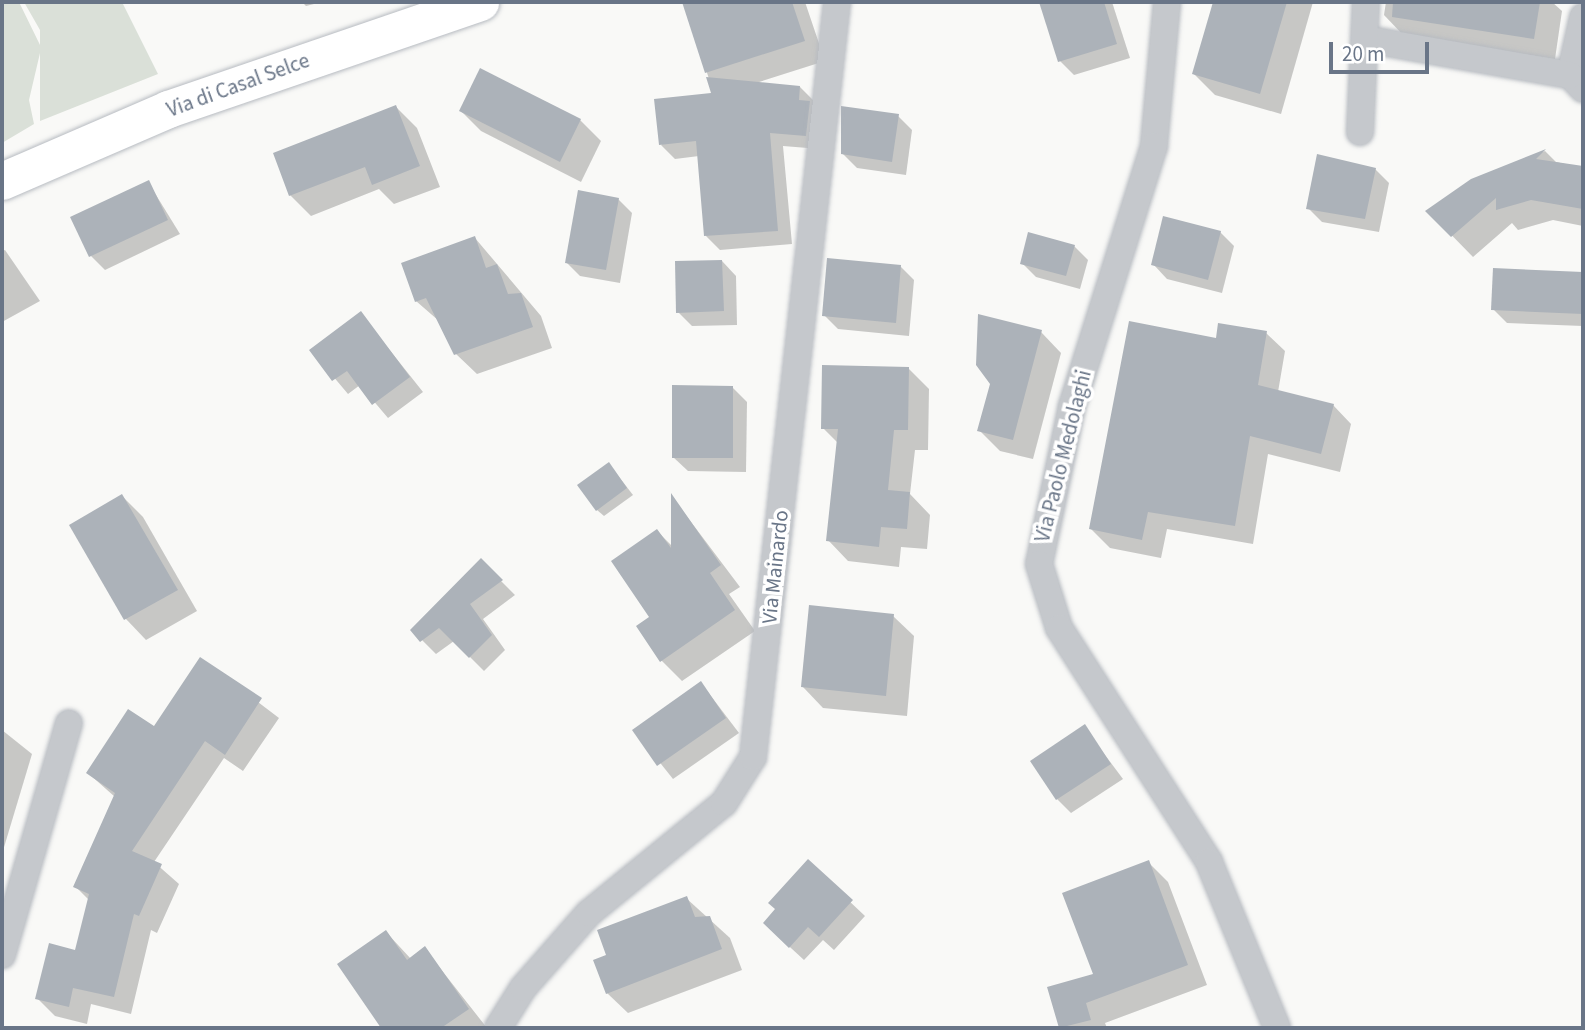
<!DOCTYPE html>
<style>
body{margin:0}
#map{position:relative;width:1585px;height:1030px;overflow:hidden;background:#f9f9f7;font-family:"Source Sans 3",sans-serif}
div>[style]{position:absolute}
.green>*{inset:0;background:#dae0d8}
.shadow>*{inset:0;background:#0003}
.building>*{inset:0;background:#acb2b9}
.roads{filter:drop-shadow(0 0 2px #b7bbc1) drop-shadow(0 0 2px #b7bbc1)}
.street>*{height:26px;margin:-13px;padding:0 13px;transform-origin:13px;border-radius:13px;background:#c5c8cc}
.secondary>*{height:37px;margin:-18.5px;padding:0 18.5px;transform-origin:18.5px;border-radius:18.5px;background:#fff}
span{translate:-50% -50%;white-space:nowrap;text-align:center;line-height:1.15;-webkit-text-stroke:7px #fff;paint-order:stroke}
.street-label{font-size:21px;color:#697587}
.frame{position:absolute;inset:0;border:4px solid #697587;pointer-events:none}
.scale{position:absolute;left:1329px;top:42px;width:100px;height:32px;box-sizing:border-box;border:4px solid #697587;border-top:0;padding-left:9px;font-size:21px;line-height:24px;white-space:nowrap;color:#697587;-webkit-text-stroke:5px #fff;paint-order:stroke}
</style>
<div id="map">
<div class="green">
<i style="clip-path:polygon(2px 2px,19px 2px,40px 45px,40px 30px,24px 2px,122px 2px,158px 74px,40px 121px,40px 53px,29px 100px,34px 124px,2px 143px)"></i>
</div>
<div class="shadow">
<i style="clip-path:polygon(302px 2px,322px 2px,306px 6px)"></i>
<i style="clip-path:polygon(805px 2px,825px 61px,756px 83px,800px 87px,814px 101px,820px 149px,783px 146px,792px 244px,720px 250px,706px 236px,699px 156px,675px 159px,661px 145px,714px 94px,684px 3px)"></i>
<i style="clip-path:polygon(1041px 2px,1112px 2px,1130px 58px,1074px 75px,1060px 61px)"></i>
<i style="clip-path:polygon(1215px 2px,1313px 2px,1281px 114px,1215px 95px,1194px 74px)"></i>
<i style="clip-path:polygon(1386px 2px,1552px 2px,1562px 11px,1555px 59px,1404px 36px,1384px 15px)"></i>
<i style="clip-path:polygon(481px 70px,580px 120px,601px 141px,581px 182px,481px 131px,461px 111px)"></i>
<i style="clip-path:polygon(396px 107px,417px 128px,440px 187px,394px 204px,379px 189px,311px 216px,290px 195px)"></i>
<i style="clip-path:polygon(898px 116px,912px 130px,906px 175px,857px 168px,842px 153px)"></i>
<i style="clip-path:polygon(1545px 151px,1556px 162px,1583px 168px,1583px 226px,1553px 220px,1518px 230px,1512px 223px,1473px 257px,1428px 211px,1472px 181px)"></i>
<i style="clip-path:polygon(1375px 169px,1389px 183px,1379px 232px,1322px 222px,1308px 208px)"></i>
<i style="clip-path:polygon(148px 182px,180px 234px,105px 270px,91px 256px)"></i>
<i style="clip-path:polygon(618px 199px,632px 213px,620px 283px,580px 276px,566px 262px)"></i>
<i style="clip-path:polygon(1220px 232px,1234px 246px,1222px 293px,1167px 279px,1153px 264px)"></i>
<i style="clip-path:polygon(475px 238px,541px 316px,552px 348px,477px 374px,456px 354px,439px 321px,416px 301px)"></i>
<i style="clip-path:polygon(1074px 246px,1088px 260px,1080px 289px,1036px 277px,1022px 263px)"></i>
<i style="clip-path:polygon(5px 250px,40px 301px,2px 322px,2px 251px)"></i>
<i style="clip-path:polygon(722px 261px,736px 276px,737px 325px,692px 326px,678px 312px)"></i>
<i style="clip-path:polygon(900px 266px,914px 280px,909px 336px,838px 329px,824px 315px)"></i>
<i style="clip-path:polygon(1495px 270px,1583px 273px,1583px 326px,1507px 323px,1493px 309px)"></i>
<i style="clip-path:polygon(361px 314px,423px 392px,388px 418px,360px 385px,348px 394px,311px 350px)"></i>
<i style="clip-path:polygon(1041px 332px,1061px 353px,1033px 459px,1000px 451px,979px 430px)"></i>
<i style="clip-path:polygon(1266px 333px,1285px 351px,1278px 392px,1333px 405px,1351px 424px,1340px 472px,1268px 454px,1253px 544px,1167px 529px,1161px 558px,1110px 548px,1091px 529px)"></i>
<i style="clip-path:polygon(908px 368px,929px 389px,928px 450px,915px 450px,910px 494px,930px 515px,927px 549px,901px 547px,899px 567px,848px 561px,828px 540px,838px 443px,823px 428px)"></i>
<i style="clip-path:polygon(733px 388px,747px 402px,746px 472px,688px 471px,673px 457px)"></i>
<i style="clip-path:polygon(609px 464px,633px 495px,604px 516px,597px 510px)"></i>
<i style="clip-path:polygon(122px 496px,143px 517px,197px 611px,146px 640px,126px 619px,71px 525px)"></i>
<i style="clip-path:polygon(673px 498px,740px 587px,729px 594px,755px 631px,682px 681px,661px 660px,651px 617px,657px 531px,673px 547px)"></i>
<i style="clip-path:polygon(481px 561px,515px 595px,483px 619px,505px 650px,484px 671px,454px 641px,436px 654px,422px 640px)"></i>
<i style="clip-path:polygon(893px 616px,914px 636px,907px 716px,823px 708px,803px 687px)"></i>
<i style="clip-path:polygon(201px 659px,279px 718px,243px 771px,224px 758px,154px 862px,179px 884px,157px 933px,151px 930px,131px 1014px,91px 1004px,87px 1024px,55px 1016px,37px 998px,76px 952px,89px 900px,75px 886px,115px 797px,88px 773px,154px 728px)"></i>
<i style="clip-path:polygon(701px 683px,739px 733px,673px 779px,634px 730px)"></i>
<i style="clip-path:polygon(1084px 727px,1123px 779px,1071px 813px,1057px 799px)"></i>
<i style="clip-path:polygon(2px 730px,32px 754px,2px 854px)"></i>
<i style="clip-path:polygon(808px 862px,865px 916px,834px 950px,823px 940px,804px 960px,779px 937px)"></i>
<i style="clip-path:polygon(1148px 862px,1168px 882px,1207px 985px,1105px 1023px,1107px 1028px,1061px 1028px,1049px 988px,1095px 975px)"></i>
<i style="clip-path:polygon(686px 898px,730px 938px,742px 970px,628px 1013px,607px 993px)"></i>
<i style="clip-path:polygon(386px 932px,411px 959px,425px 949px,487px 1028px,384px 1028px,340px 964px)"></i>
</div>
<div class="building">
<i style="clip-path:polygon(682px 2px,792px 2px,805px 41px,705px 73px)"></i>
<i style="clip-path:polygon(1039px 2px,1104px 2px,1117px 44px,1058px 62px)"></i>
<i style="clip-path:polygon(1213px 2px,1287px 2px,1260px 94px,1192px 74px)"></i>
<i style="clip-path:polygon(1393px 2px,1540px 2px,1534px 39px,1392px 17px)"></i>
<i style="clip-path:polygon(480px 68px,581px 119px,560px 162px,459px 111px)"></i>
<i style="clip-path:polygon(706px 77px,800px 86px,799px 100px,810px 101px,806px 136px,770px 133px,778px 231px,704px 236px,696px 141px,659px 145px,654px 99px,711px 93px)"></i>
<i style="clip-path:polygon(396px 105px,420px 166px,372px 185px,365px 167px,289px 196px,273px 153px)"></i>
<i style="clip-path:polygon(841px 106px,899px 114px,892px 162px,841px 154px)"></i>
<i style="clip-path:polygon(1546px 149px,1536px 159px,1583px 166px,1583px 209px,1531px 200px,1496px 210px,1496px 198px,1451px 237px,1425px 211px,1471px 179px)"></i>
<i style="clip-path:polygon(1317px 154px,1376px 168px,1365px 219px,1306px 209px)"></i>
<i style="clip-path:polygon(149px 180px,168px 220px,89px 257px,70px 217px)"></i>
<i style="clip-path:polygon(578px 190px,619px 198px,606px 270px,565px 263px)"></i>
<i style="clip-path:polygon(1163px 216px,1221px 231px,1208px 280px,1151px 265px)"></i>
<i style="clip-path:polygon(1028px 232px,1075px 245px,1066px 276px,1020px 264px)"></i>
<i style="clip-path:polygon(475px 236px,486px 268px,497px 264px,508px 294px,521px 293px,533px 327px,454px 355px,426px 298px,415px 302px,401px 263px)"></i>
<i style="clip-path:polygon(827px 258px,901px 265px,896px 323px,822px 316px)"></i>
<i style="clip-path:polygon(722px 260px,724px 311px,676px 313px,675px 261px)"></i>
<i style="clip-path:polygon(1493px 268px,1583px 272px,1583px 314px,1491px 310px)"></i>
<i style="clip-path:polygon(361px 311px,410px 377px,372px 405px,347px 371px,332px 381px,309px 350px)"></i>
<i style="clip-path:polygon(978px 314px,1042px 330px,1013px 440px,977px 431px,990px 384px,976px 365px)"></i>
<i style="clip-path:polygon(1129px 321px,1216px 338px,1218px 323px,1267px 331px,1258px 385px,1334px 404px,1321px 454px,1250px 436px,1235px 526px,1148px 512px,1142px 540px,1089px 529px)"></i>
<i style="clip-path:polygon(822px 365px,909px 367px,908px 430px,894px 430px,888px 490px,910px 492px,907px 529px,881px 527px,879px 547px,826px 541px,838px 429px,821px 429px)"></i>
<i style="clip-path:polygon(672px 385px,733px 386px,733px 458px,672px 458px)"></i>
<i style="clip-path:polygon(609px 462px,627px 488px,596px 511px,577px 485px)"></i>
<i style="clip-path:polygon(671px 493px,721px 565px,710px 573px,735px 610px,660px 662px,636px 626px,649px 617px,611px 561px,657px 529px,671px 548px)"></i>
<i style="clip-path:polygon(122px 494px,178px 590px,124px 620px,69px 525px)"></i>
<i style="clip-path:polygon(481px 558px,503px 580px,470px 604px,492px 635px,469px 658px,439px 628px,420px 642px,410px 630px)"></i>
<i style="clip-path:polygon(809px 605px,894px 614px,886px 696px,801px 687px)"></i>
<i style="clip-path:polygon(200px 657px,262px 698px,225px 755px,205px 741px,132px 851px,162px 864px,139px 916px,134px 914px,114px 997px,73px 988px,69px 1007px,35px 999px,49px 943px,75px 950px,89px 894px,73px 887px,115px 793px,86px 773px,128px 709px,154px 726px)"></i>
<i style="clip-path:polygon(701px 681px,726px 718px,657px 766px,632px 730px)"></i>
<i style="clip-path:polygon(1085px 724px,1111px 764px,1056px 800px,1030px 761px)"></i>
<i style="clip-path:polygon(808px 859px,853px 900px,819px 937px,808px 927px,789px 948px,763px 923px,775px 909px,768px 903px)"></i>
<i style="clip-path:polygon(1149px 860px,1188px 965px,1086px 1003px,1091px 1020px,1059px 1028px,1047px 987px,1093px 974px,1062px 893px)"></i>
<i style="clip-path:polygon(687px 896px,695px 917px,710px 916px,722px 949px,606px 994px,593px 960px,606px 955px,597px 930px)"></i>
<i style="clip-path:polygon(386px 930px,407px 960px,425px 946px,469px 1009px,441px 1028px,381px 1028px,337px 964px)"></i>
</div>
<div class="roads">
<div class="street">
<i style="left:1167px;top:2px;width:145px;rotate:95.2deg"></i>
<i style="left:1154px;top:146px;width:273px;rotate:107.5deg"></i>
<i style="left:1072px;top:406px;width:161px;rotate:101.8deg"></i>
<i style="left:1039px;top:564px;width:67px;rotate:72.6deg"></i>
<i style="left:1059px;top:628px;width:278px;rotate:57.3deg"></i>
<i style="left:1209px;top:862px;width:179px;rotate:67.7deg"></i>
<i style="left:1583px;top:17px;width:59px;rotate:102.6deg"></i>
<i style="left:1570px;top:75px;width:19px;rotate:47deg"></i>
<i style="left:1365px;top:39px;width:208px;rotate:10deg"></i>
<i style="left:1360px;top:132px;width:130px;rotate:-87.4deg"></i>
<i style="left:2px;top:955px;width:241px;rotate:-73.9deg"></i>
<i style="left:498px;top:1028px;width:47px;rotate:-58deg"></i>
<i style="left:523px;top:988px;width:100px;rotate:-48.7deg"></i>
<i style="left:589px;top:913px;width:174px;rotate:-39.2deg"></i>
<i style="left:724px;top:803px;width:54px;rotate:-57.8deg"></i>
<i style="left:753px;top:757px;width:760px;rotate:-83.65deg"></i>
</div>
<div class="secondary">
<i style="left:2px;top:181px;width:181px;rotate:-23.4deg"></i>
<i style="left:168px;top:109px;width:330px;rotate:-18.9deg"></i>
</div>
</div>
<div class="street-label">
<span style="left:238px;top:85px;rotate:-20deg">Via di Casal Selce</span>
<span style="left:1063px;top:456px;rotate:-76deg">Via Paolo Medolaghi</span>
<span style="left:775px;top:567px;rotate:-84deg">Via Mainardo</span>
</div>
<div class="frame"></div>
<div class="scale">20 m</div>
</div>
